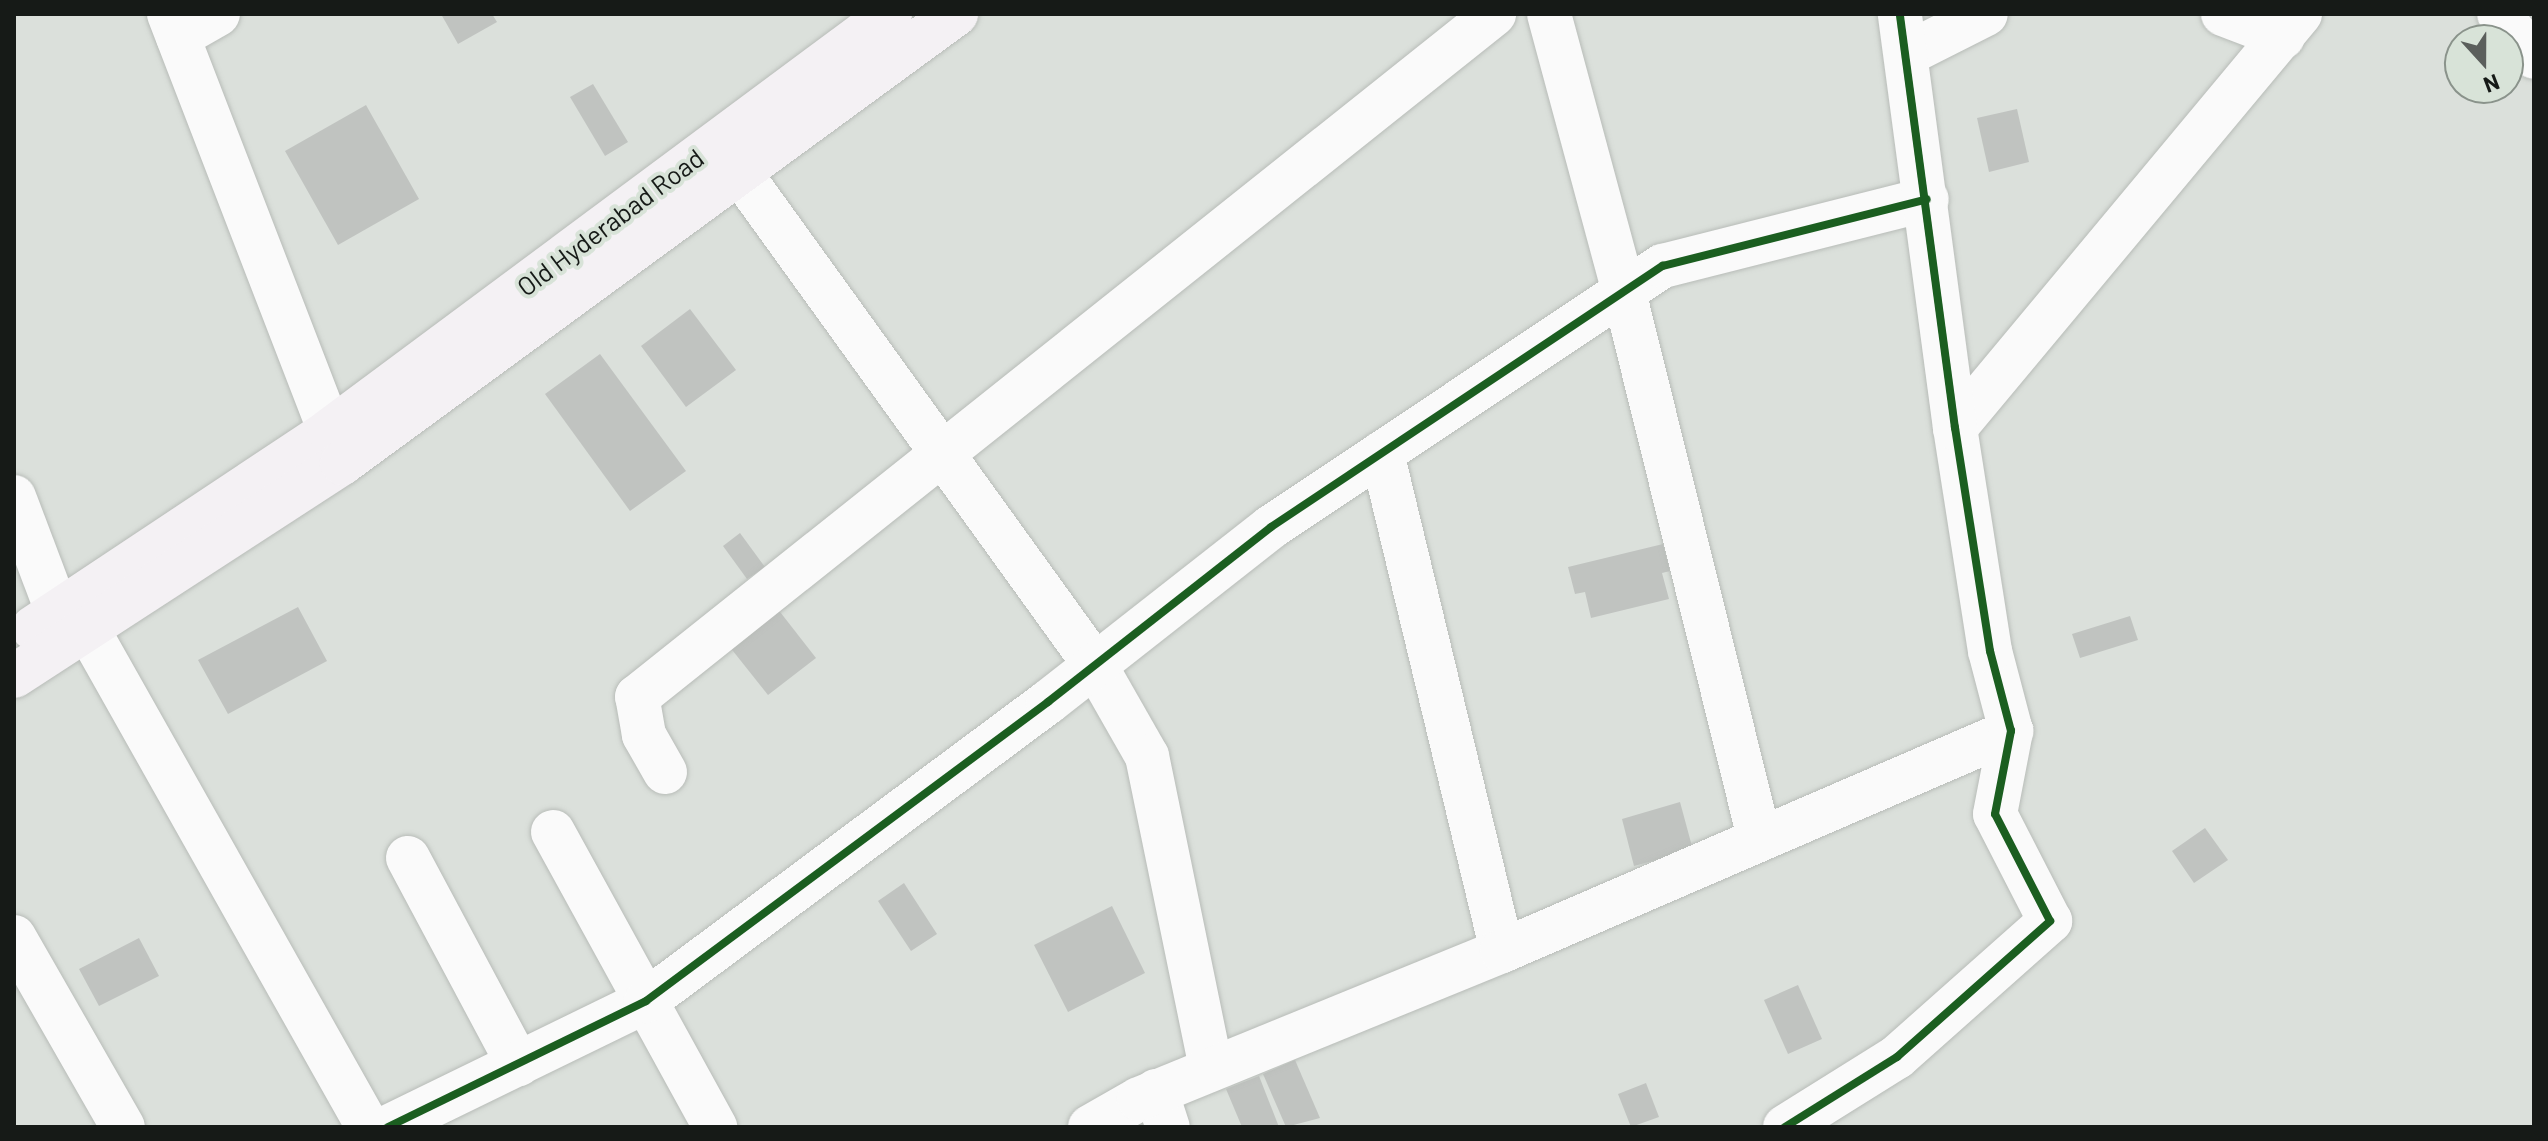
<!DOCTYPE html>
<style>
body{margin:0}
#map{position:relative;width:2548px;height:1141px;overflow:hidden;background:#dbe0db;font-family:Barlow,sans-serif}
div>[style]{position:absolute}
.building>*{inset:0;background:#c0c3c0}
.roads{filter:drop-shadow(0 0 2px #b8bcb8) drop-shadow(0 0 2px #b8bcb8)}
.minor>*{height:44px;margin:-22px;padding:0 22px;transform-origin:22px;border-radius:22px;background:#fafafa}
.major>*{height:44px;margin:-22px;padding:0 22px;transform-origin:22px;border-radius:22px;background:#f4f1f4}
.cycleway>*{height:8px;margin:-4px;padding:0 4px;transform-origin:4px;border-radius:4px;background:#1b5e20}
span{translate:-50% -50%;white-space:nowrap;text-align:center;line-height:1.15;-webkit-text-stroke:8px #d8e3d8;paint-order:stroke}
.street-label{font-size:26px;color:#161a17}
.frame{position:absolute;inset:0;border:16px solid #161a17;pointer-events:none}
.north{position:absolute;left:2444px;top:24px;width:80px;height:80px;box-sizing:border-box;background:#d8e3d8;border:2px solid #8a938b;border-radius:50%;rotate:159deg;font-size:22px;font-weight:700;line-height:32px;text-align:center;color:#161a17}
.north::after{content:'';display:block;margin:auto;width:28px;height:36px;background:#5b5f5c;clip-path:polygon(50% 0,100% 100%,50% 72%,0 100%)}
</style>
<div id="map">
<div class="building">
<i style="clip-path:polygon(441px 14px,492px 14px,497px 22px,458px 44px)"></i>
<i style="clip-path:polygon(593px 84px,628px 142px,605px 156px,570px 97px)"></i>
<i style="clip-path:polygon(366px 105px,419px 199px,338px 245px,285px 151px)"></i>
<i style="clip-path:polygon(2017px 109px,2029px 162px,1989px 172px,1977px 118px)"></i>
<i style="clip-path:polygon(690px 309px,736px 370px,686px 407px,641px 346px)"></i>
<i style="clip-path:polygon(600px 354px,686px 471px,630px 511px,545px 394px)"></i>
<i style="clip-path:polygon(740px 533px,765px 567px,747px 579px,723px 546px)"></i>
<i style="clip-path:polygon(1663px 544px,1670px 571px,1662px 573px,1669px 599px,1591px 618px,1585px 592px,1575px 594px,1568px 567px)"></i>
<i style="clip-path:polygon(298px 607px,327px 661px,228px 714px,198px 660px)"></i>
<i style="clip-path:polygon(777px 608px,816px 658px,768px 695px,729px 646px)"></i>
<i style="clip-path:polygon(2130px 616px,2138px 640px,2080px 658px,2072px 634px)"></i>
<i style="clip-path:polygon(1680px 802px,1693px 850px,1634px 866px,1622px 819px)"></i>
<i style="clip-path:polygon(2205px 828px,2228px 860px,2194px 883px,2172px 851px)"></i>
<i style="clip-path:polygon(904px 883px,937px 934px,911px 951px,878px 901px)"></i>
<i style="clip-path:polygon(1112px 906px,1145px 973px,1068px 1012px,1034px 945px)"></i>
<i style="clip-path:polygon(139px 938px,159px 976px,99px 1006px,79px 969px)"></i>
<i style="clip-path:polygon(1798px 985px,1822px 1039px,1788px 1054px,1764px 1000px)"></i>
<i style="clip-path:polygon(1295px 1060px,1320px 1118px,1286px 1127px,1263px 1074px)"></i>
<i style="clip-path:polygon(1259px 1076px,1279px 1127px,1242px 1127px,1226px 1089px)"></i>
<i style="clip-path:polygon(1646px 1083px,1659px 1117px,1631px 1127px,1618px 1094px)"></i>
</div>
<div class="roads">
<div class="minor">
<i style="left:169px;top:14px;width:481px;rotate:68.9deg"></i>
<i style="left:1549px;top:14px;width:288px;rotate:74.9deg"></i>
<i style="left:1624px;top:292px;width:561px;rotate:76.09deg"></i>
<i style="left:2223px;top:14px;width:64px;rotate:21deg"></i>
<i style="left:2499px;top:14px;width:55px;rotate:50.9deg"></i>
<i style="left:178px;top:37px;width:46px;rotate:-29.9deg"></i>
<i style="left:1909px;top:53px;width:86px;rotate:-26.9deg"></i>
<i style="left:740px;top:173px;width:607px;rotate:54.19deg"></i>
<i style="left:1095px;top:665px;width:105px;rotate:60.3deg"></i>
<i style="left:1147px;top:756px;width:318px;rotate:78.4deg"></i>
<i style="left:1955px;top:428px;width:539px;rotate:-50.19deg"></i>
<i style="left:1382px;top:453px;width:512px;rotate:76.45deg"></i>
<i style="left:14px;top:497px;width:122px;rotate:69.3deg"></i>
<i style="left:87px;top:628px;width:573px;rotate:60.61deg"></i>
<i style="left:665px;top:772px;width:43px;rotate:-119.6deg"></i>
<i style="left:644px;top:735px;width:39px;rotate:-100deg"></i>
<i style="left:637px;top:697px;width:1096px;rotate:-38.55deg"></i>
<i style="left:553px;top:832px;width:337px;rotate:61.2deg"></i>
<i style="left:408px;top:858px;width:234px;rotate:61.9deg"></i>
<i style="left:14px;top:937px;width:219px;rotate:60.2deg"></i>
<i style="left:1156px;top:1091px;width:38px;rotate:72deg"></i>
<i style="left:388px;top:1127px;width:287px;rotate:-26deg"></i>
<i style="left:646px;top:1001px;width:501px;rotate:-36.64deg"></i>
<i style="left:1048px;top:702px;width:283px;rotate:-38.1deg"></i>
<i style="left:1271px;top:527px;width:471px;rotate:-33.7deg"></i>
<i style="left:1663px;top:266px;width:272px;rotate:-14.2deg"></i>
<i style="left:1090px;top:1127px;width:56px;rotate:-29.7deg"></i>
<i style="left:1139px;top:1099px;width:392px;rotate:-22.2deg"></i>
<i style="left:1502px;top:951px;width:555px;rotate:-23.37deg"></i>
<i style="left:1785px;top:1127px;width:132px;rotate:-32deg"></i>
<i style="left:1897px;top:1057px;width:205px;rotate:-41.6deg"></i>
<i style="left:2050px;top:921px;width:120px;rotate:-117.2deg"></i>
<i style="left:1995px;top:814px;width:85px;rotate:-79.1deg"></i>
<i style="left:2011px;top:731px;width:83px;rotate:-104.7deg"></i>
<i style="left:1990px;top:651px;width:226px;rotate:-98.9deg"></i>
<i style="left:1955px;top:428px;width:418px;rotate:-97.6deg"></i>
</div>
<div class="major">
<i style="left:33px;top:628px;width:356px;rotate:-33.6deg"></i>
<i style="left:329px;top:431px;width:699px;rotate:-36.62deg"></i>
<i style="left:14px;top:676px;width:391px;rotate:-33deg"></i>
<i style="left:342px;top:463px;width:761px;rotate:-36.18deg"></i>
</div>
</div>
<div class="cycleway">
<i style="left:388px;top:1127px;width:287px;rotate:-26deg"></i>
<i style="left:646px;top:1001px;width:501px;rotate:-36.64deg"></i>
<i style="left:1048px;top:702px;width:283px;rotate:-38.1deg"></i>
<i style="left:1271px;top:527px;width:471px;rotate:-33.7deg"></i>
<i style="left:1663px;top:266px;width:272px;rotate:-14.2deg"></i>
<i style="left:1785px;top:1127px;width:132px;rotate:-32deg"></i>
<i style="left:1897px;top:1057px;width:205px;rotate:-41.6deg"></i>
<i style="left:2050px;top:921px;width:120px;rotate:-117.2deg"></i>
<i style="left:1995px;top:814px;width:85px;rotate:-79.1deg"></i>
<i style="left:2011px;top:731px;width:83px;rotate:-104.7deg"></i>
<i style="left:1990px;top:651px;width:226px;rotate:-98.9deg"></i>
<i style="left:1955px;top:428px;width:418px;rotate:-97.6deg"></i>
</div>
<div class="street-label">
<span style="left:610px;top:222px;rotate:-37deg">Old Hyderabad Road</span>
</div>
<div class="frame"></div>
<div class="north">N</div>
</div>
